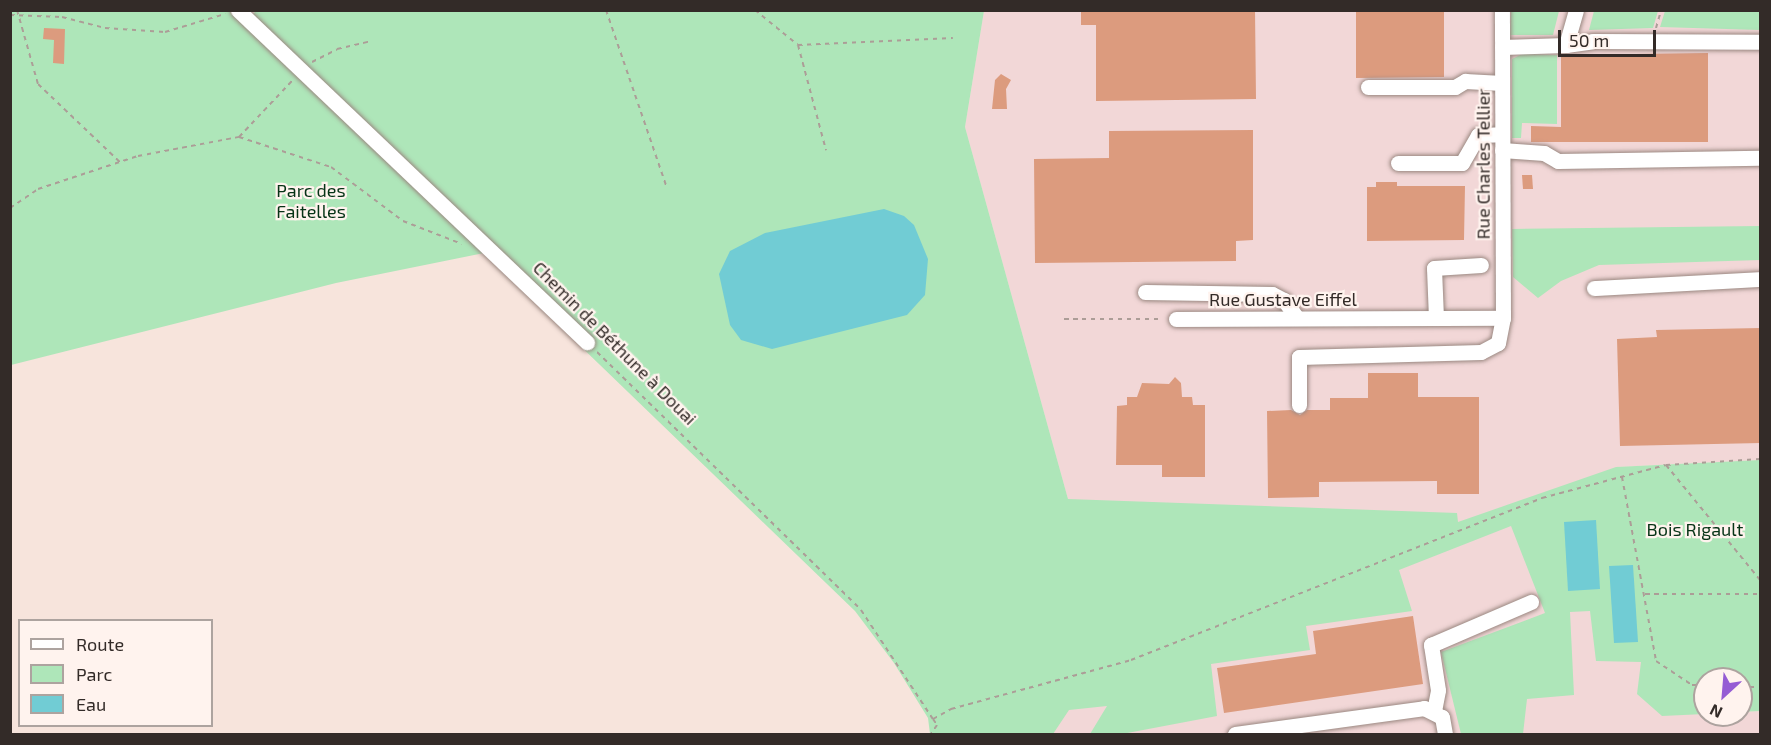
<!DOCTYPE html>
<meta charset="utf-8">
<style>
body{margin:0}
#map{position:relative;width:1771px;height:745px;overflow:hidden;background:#f7e4dc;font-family:"Exo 2",sans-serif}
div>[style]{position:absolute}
.industrial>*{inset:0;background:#f2d7d7}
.green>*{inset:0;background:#aee6b9}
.water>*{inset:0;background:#71ccd4}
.building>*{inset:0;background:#dc9b7e}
.path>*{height:2px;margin-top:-1px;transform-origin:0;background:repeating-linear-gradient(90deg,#ac9d97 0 4.5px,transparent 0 9px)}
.roads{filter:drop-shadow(0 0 2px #9a8881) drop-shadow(0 0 2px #9a8881)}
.minor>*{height:15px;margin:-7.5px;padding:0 7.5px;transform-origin:7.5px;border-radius:7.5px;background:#fff}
span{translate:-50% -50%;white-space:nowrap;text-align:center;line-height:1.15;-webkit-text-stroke:4.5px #fff3ee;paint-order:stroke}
.street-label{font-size:18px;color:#332b28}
.park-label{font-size:18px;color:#063316}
.frame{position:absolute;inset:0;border:12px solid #332b28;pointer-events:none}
.legend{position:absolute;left:18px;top:619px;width:195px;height:108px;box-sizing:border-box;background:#fff3ee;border:2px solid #ada39f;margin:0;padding:8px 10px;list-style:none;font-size:18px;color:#332b28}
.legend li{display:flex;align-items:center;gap:12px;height:30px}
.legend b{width:30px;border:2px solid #ada39f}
.north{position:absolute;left:1693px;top:667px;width:60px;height:60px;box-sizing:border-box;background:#fff3ee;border:2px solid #ada39f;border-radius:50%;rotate:206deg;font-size:16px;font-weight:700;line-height:24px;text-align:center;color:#332b28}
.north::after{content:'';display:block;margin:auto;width:21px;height:27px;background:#955cd4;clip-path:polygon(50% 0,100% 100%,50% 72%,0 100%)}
.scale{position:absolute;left:1558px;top:30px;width:98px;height:27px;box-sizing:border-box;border:3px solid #332b28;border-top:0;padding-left:8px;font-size:18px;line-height:21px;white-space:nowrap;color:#332b28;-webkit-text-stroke:4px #fff3ee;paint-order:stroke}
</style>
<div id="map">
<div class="industrial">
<i style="clip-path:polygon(984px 11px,1760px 11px,1760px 460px,1616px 467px,1705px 715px,1760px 711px,1760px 734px,975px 734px,1117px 676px,965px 127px)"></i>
</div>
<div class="green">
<i style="clip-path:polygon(257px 10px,984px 11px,965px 127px,1068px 499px,1457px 513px,1458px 522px,1616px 467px,1760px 460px,1760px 711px,1741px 712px,1741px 679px,1705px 679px,1705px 714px,1662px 716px,1637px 694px,1641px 662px,1596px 661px,1590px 611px,1570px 612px,1574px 695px,1527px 699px,1523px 734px,1461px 734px,1441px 652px,1545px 613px,1511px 526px,1399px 570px,1412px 611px,1306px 626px,1310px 650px,1211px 664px,1217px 716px,1122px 734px,1090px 734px,1107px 706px,1069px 710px,1053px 734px,930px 734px,928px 718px,894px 663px,855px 611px,484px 253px,336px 283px,11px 365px,10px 11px,229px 11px,243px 24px)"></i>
<i style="clip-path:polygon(1511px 11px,1559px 11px,1553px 35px,1510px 35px)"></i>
<i style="clip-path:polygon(1594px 11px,1594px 10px,1658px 11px,1653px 28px,1589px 30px)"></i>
<i style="clip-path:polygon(1665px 11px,1760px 11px,1760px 30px,1660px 27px)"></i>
<i style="clip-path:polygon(1522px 54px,1557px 55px,1557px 124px,1522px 123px,1521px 138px,1512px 138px,1512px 59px)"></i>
<i style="clip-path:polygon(1760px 226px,1760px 260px,1599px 265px,1561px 281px,1538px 298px,1513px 277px,1512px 229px)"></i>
</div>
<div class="water">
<i style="clip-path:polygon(884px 209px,904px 216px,914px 225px,928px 259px,925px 295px,907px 315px,772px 349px,741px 340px,730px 325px,719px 274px,730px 251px,765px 233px)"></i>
<i style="clip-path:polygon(1596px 520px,1600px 589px,1568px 591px,1564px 522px)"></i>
<i style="clip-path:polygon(1633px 565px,1638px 642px,1614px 643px,1609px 566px)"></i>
</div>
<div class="building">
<i style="clip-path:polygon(1081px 10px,1255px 10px,1256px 99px,1096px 101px,1096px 25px,1081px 25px)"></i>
<i style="clip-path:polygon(1356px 10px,1444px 10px,1444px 77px,1356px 78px)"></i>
<i style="clip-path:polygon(44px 28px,65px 29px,64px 64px,53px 63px,54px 40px,43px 39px)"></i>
<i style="clip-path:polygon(1708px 53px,1708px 142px,1531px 142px,1531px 126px,1561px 127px,1561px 55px)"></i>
<i style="clip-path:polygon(1001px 74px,1011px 80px,1006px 89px,1007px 109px,992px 109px,995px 80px)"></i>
<i style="clip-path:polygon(1253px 130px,1253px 240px,1236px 241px,1236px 261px,1035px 263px,1034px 159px,1109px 158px,1109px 131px)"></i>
<i style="clip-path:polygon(1522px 175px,1532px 175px,1533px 189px,1523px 189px)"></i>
<i style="clip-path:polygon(1376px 182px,1397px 182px,1397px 186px,1465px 186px,1464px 240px,1367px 241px,1367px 187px,1376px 187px)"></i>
<i style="clip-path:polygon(1761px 328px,1761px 443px,1620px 446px,1617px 339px,1657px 337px,1656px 330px)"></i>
<i style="clip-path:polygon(1368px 373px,1418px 373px,1418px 397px,1479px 397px,1479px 494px,1437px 494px,1437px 481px,1319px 482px,1319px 497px,1268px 498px,1267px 411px,1291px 410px,1300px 415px,1307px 410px,1330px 410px,1330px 398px,1368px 398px)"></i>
<i style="clip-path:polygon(1175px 377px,1181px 383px,1182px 397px,1192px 397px,1193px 405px,1205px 405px,1205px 477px,1162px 477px,1162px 465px,1116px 465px,1117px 406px,1127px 405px,1127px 397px,1137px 397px,1142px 383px,1169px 384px)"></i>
<i style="clip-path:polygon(1413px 616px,1423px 684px,1224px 713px,1217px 668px,1316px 654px,1313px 631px)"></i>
</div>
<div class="path">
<i style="left:17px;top:10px;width:77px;rotate:74.2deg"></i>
<i style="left:38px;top:84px;width:113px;rotate:43.6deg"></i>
<i style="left:606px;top:10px;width:188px;rotate:71.1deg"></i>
<i style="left:755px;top:10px;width:55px;rotate:39.1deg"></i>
<i style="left:798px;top:45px;width:155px;rotate:-2.6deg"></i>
<i style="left:10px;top:15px;width:52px;rotate:2.2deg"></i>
<i style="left:62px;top:17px;width:44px;rotate:14.3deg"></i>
<i style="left:105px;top:28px;width:60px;rotate:3.8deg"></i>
<i style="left:165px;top:32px;width:63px;rotate:-16.7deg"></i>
<i style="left:1656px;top:28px;width:19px;rotate:-74deg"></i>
<i style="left:798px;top:45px;width:109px;rotate:75.1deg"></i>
<i style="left:312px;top:62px;width:28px;rotate:-27deg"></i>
<i style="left:337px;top:49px;width:35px;rotate:-13deg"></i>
<i style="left:239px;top:137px;width:77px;rotate:-46.6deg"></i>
<i style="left:10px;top:208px;width:34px;rotate:-34deg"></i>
<i style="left:38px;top:189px;width:105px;rotate:-18.3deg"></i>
<i style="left:138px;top:156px;width:103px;rotate:-10.7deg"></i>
<i style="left:239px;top:137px;width:97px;rotate:18.1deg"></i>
<i style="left:331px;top:167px;width:90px;rotate:36.9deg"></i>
<i style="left:403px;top:221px;width:63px;rotate:21.3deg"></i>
<i style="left:1064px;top:319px;width:98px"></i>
<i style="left:597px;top:352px;width:369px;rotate:44.3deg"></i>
<i style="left:861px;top:610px;width:131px;rotate:56.6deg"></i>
<i style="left:933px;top:719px;width:7px;rotate:56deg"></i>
<i style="left:937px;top:725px;width:11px;rotate:124deg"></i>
<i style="left:1666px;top:465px;width:149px;rotate:50.7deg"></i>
<i style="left:1622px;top:477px;width:187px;rotate:79.5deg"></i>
<i style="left:1656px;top:661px;width:43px;rotate:33.7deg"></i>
<i style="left:1692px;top:685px;width:13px"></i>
<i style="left:1645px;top:594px;width:115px"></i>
<i style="left:1741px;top:687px;width:19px"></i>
<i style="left:933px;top:719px;width:21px;rotate:-29deg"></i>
<i style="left:951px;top:709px;width:187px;rotate:-15.2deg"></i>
<i style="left:1131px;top:660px;width:442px;rotate:-21.5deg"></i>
<i style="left:1542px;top:498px;width:128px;rotate:-14.9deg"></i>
<i style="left:1666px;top:465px;width:94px;rotate:-3.7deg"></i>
</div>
<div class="roads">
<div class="minor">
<i style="left:238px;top:10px;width:482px;rotate:43.6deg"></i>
<i style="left:1566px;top:45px;width:27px;rotate:-8deg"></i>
<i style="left:1593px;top:41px;width:167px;rotate:0.3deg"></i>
<i style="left:1502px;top:47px;width:64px;rotate:-1.8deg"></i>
<i style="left:1566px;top:45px;width:36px;rotate:-74deg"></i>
<i style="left:1368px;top:87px;width:87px"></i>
<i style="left:1455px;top:87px;width:12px;rotate:-31deg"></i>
<i style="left:1465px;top:81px;width:37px;rotate:3deg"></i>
<i style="left:1502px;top:150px;width:42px;rotate:4.1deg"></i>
<i style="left:1544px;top:153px;width:16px;rotate:30deg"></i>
<i style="left:1558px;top:161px;width:202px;rotate:-0.9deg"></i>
<i style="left:1398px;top:163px;width:64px"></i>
<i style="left:1462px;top:163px;width:32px;rotate:-60deg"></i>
<i style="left:1478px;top:135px;width:24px;rotate:-2deg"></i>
<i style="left:1594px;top:288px;width:166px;rotate:-3.1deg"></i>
<i style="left:1145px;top:292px;width:127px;rotate:0.9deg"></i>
<i style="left:1272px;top:294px;width:13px;rotate:27deg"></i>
<i style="left:1284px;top:300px;width:22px;rotate:54deg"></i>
<i style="left:1436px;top:318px;width:50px;rotate:-92.3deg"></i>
<i style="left:1434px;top:268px;width:47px;rotate:-3.7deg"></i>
<i style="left:1176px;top:319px;width:327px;rotate:-0.2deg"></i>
<i style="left:1299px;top:405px;width:48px;rotate:-90deg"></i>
<i style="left:1299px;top:357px;width:182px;rotate:-1.6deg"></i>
<i style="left:1481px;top:352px;width:19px;rotate:-28deg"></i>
<i style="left:1498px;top:343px;width:25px;rotate:-79deg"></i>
<i style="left:1503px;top:318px;width:308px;rotate:-90.2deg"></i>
<i style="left:1434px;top:711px;width:21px;rotate:-79deg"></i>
<i style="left:1438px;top:690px;width:46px;rotate:-98.8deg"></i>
<i style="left:1431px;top:645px;width:109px;rotate:-23.3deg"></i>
<i style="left:1235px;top:734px;width:191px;rotate:-7.8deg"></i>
<i style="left:1424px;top:708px;width:20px;rotate:27deg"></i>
<i style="left:1442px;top:717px;width:17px;rotate:80deg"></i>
</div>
</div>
<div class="street-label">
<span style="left:1483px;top:164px;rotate:-90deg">Rue Charles Tellier</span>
<span style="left:1283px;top:299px">Rue Gustave Eiffel</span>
<span style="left:615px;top:343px;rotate:45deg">Chemin de Béthune à Douai</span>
</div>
<div class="park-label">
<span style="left:311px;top:201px">Parc des<br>Faitelles</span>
<span style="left:1695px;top:529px">Bois Rigault</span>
</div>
<div class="frame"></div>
<ul class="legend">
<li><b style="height:8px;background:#fff"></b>Route</li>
<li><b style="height:16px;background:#aee6b9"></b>Parc</li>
<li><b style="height:16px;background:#71ccd4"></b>Eau</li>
</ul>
<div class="north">N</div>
<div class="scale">50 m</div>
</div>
